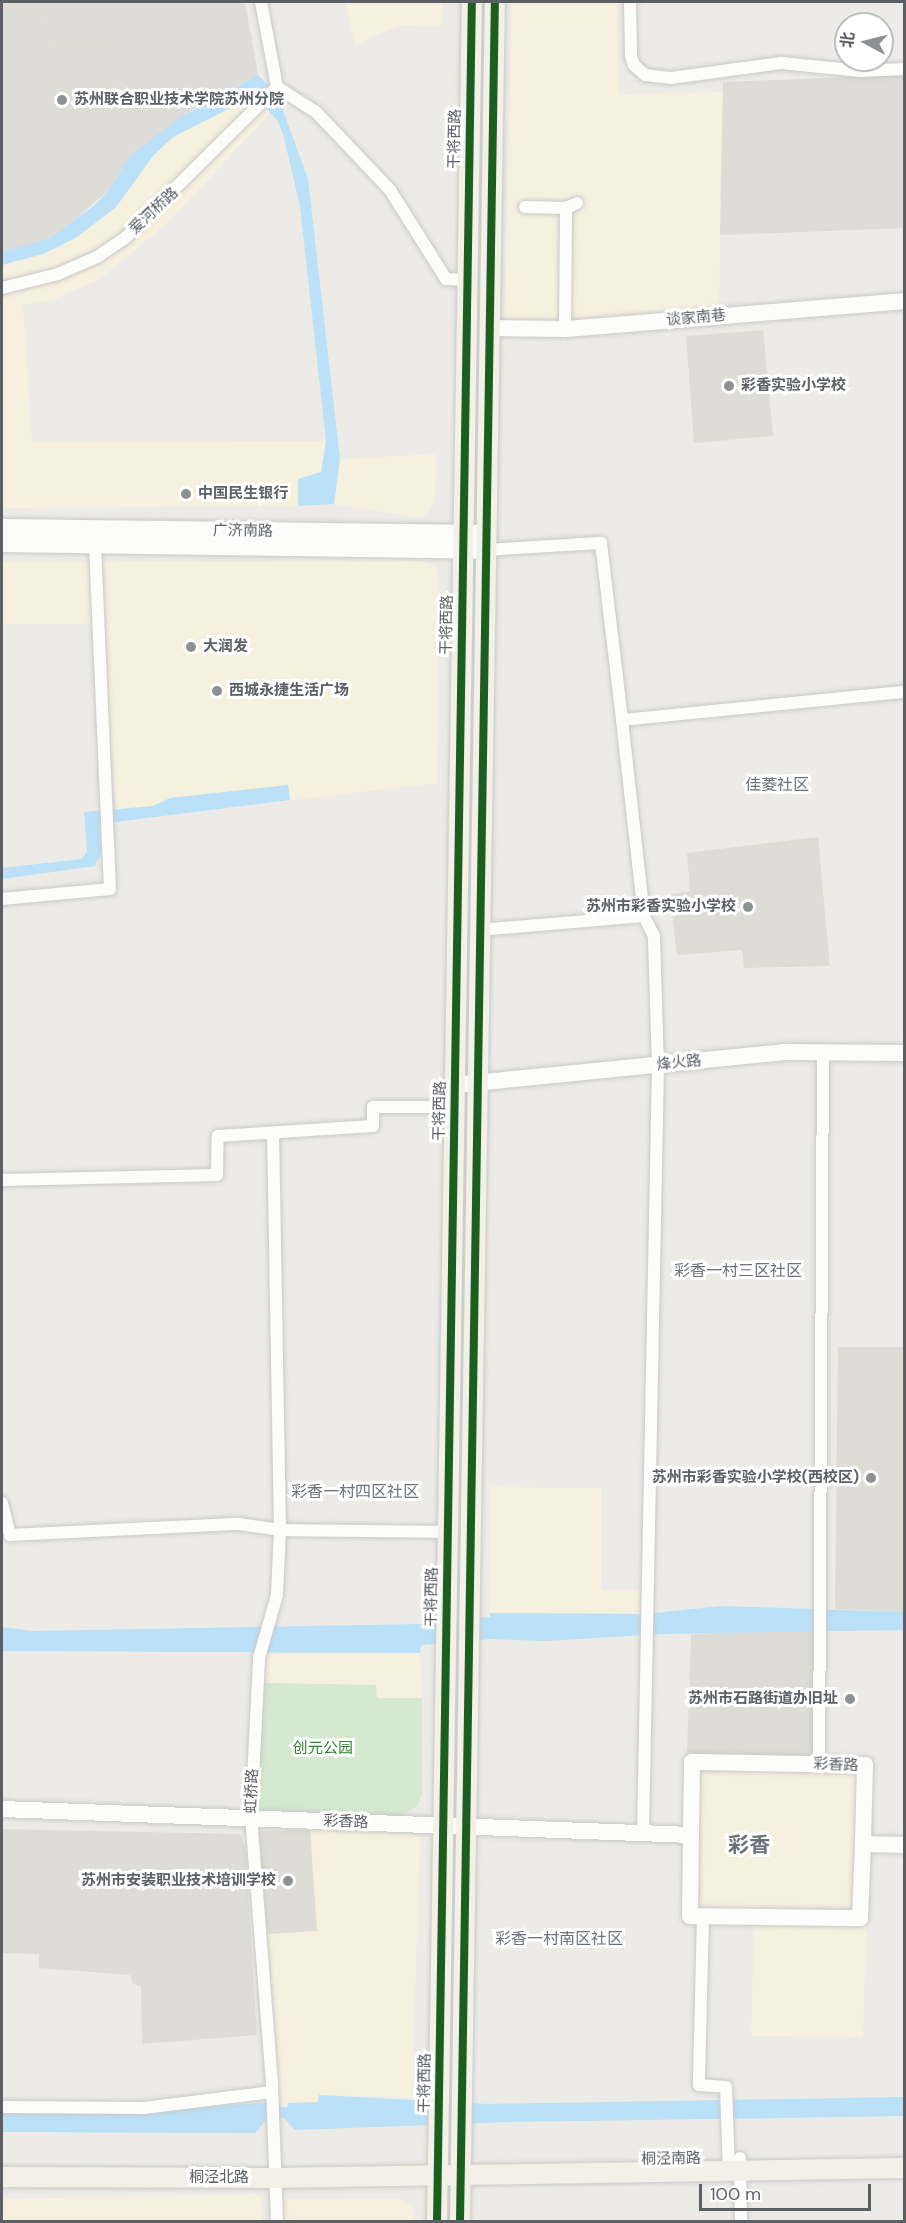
<!DOCTYPE html>
<meta charset="utf-8">
<style>
body{margin:0}
#map{position:relative;width:906px;height:2223px;overflow:hidden;background:#ecebe7;font-family:"DM Sans","Noto Sans SC",sans-serif}
div>[style]{position:absolute}
.commercial>*{inset:0;background:#f6f0df}
.industrial>*{inset:0;background:#dddcd8}
.education>*{inset:0;background:#dedcd6}
.green>*{inset:0;background:#d4e9d0}
.water>*{inset:0;background:#bae1f8}
.roads{filter:drop-shadow(0 0 2px #c9c9c9) drop-shadow(0 0 2px #c9c9c9)}
.minor>*{height:12px;margin:-6px;padding:0 6px;transform-origin:6px;border-radius:6px;background:#fcfcfb}
.tertiary>*{height:16px;margin:-8px;padding:0 8px;transform-origin:8px;border-radius:8px;background:#fcfcfb}
.secondary>*{height:18px;margin:-9px;padding:0 9px;transform-origin:9px;border-radius:9px;background:#fcfcfb}
.primary>*{height:20px;margin:-10px;padding:0 10px;transform-origin:10px;border-radius:10px;background:#f3f0e8}
.cycleway>*{height:8px;margin:-4px;padding:0 4px;transform-origin:4px;border-radius:4px;background:#1b5e20}
.dots>*{width:16px;height:16px;translate:-50% -50%;box-sizing:border-box;border:3px solid #fff;border-radius:50%}
span{translate:-50% -50%;white-space:nowrap;text-align:center;line-height:1.15;-webkit-text-stroke:6px #fff;paint-order:stroke}
.poi-label{font-size:15px;color:#5c6065;font-weight:700}
.left{translate:0 -50%;text-align:left}
.right{translate:-100% -50%;text-align:right}
.street-label{font-size:15px;color:#5c6065}
.park-label{font-size:15px;color:#30822f}
.neighbourhood-label{font-size:16px;color:#6c7277}
.district-label{font-size:21px;color:#6c7277;font-weight:700}
.frame{position:absolute;inset:0;border:3px solid #5c6065;pointer-events:none}
.north{position:absolute;left:834px;top:12px;width:60px;height:60px;box-sizing:border-box;background:#fff;border:2px solid #bebfc1;border-radius:50%;rotate:277deg;font-size:16px;font-weight:700;line-height:24px;text-align:center;color:#5c6065}
.north::after{content:'';display:block;margin:auto;width:21px;height:27px;background:#8e9192;clip-path:polygon(50% 0,100% 100%,50% 72%,0 100%)}
.scale{position:absolute;left:699px;top:2184px;width:172px;height:27px;box-sizing:border-box;border:3px solid #5c6065;border-top:0;padding-left:8px;font-size:18px;line-height:21px;white-space:nowrap;color:#5c6065;-webkit-text-stroke:4px #fff;paint-order:stroke}
</style>
<div id="map">
<div class="commercial">
<i style="clip-path:polygon(345px 2px,442px 2px,442px 26px,400px 25px,355px 45px)"></i>
<i style="clip-path:polygon(512px 2px,617px 2px,619px 95px,723px 92px,719px 309px,569px 323px,504px 323px)"></i>
<i style="clip-path:polygon(248px 99px,259px 101px,270px 113px,167px 224px,98px 280px,53px 300px,23px 305px,32px 442px,326px 441px,321px 472px,298px 479px,298px 506px,2px 508px,2px 265px,59px 248px,95px 224px,116px 207px,153px 156px,173px 137px)"></i>
<i style="clip-path:polygon(436px 454px,435px 501px,427px 514px,420px 518px,334px 504px,340px 459px)"></i>
<i style="clip-path:polygon(423px 561px,435px 566px,439px 579px,437px 783px,118px 821px,97px 624px,2px 624px,2px 562px)"></i>
<i style="clip-path:polygon(490px 1487px,601px 1488px,601px 1590px,646px 1590px,645px 1614px,490px 1613px)"></i>
<i style="clip-path:polygon(420px 1653px,422px 1698px,376px 1698px,376px 1685px,260px 1683px,267px 1654px)"></i>
<i style="clip-path:polygon(687px 1755px,871px 1758px,863px 2037px,751px 2036px,754px 1921px,685px 1921px)"></i>
<i style="clip-path:polygon(310px 1830px,412px 1832px,420px 1836px,412px 2097px,319px 2095px,319px 2102px,288px 2103px,287px 2108px,279px 2107px,268px 1934px,317px 1931px)"></i>
<i style="clip-path:polygon(256px 2194px,261px 2199px,262px 2221px,2px 2221px,2px 2199px)"></i>
<i style="clip-path:polygon(282px 2199px,399px 2199px,413px 2207px,415px 2221px,284px 2221px)"></i>
</div>
<div class="industrial">
<i style="clip-path:polygon(41px 2px,245px 2px,258px 75px,197px 106px,130px 156px,112px 37px,48px 44px)"></i>
<i style="clip-path:polygon(904px 75px,904px 228px,720px 235px,723px 82px)"></i>
<i style="clip-path:polygon(2px 1829px,240px 1834px,245px 1846px,257px 2035px,142px 2044px,141px 1986px,133px 1984px,130px 1975px,39px 1968px,39px 1954px,2px 1953px)"></i>
</div>
<div class="education">
<i style="clip-path:polygon(2px 2px,41px 2px,48px 44px,112px 37px,130px 156px,109px 190px,62px 231px,35px 245px,2px 252px)"></i>
<i style="clip-path:polygon(763px 330px,773px 436px,694px 443px,686px 336px)"></i>
<i style="clip-path:polygon(818px 837px,830px 966px,744px 968px,742px 950px,677px 955px,670px 894px,690px 891px,687px 853px)"></i>
<i style="clip-path:polygon(838px 1347px,904px 1347px,904px 1612px,835px 1609px)"></i>
<i style="clip-path:polygon(814px 1630px,814px 1757px,687px 1755px,691px 1634px)"></i>
<i style="clip-path:polygon(310px 1830px,317px 1931px,268px 1934px,258px 1831px)"></i>
</div>
<div class="green">
<i style="clip-path:polygon(260px 1683px,376px 1685px,377px 1698px,422px 1698px,422px 1795px,417px 1806px,400px 1816px,255px 1811px)"></i>
</div>
<div class="water">
<i style="clip-path:polygon(258px 75px,277px 94px,308px 179px,340px 459px,334px 504px,298px 506px,298px 479px,321px 472px,326px 441px,300px 206px,283px 134px,277px 120px,259px 101px,248px 99px,173px 137px,153px 156px,116px 207px,77px 237px,43px 254px,2px 265px,2px 252px,50px 238px,95px 205px,109px 190px,130px 156px,179px 118px)"></i>
<i style="clip-path:polygon(288px 785px,290px 800px,99px 824px,101px 853px,95px 866px,2px 879px,2px 868px,82px 859px,87px 852px,84px 812px,153px 806px,170px 798px)"></i>
<i style="clip-path:polygon(722px 1606px,904px 1612px,904px 1630px,664px 1634px,545px 1641px,491px 1639px,421px 1645px,420px 1653px,2px 1651px,2px 1627px,33px 1631px,421px 1624px,490px 1617px,490px 1613px,645px 1614px)"></i>
<i style="clip-path:polygon(319px 2095px,487px 2104px,904px 2097px,904px 2116px,509px 2122px,295px 2130px,284px 2118px,267px 2119px,255px 2133px,2px 2132px,2px 2113px,109px 2113px,263px 2103px,287px 2108px,288px 2103px,318px 2102px)"></i>
</div>
<div class="roads">
<div class="minor">
<i style="left:261px;top:2px;width:86px;rotate:79.3deg"></i>
<i style="left:277px;top:87px;width:46px;rotate:32.7deg"></i>
<i style="left:316px;top:112px;width:108px;rotate:46.5deg"></i>
<i style="left:390px;top:190px;width:105px;rotate:57.8deg"></i>
<i style="left:446px;top:279px;width:20px;rotate:3deg"></i>
<i style="left:630px;top:2px;width:54px;rotate:88.9deg"></i>
<i style="left:631px;top:56px;width:9px;rotate:72deg"></i>
<i style="left:634px;top:65px;width:15px;rotate:42deg"></i>
<i style="left:645px;top:75px;width:26px;rotate:7deg"></i>
<i style="left:671px;top:78px;width:111px;rotate:-7.8deg"></i>
<i style="left:781px;top:63px;width:80px;rotate:5.7deg"></i>
<i style="left:861px;top:71px;width:43px;rotate:-2.7deg"></i>
<i style="left:525px;top:207px;width:41px;rotate:1.4deg"></i>
<i style="left:566px;top:208px;width:12px;rotate:-24deg"></i>
<i style="left:2px;top:288px;width:58px;rotate:-14deg"></i>
<i style="left:58px;top:274px;width:43px;rotate:-23.6deg"></i>
<i style="left:97px;top:257px;width:34px;rotate:-34deg"></i>
<i style="left:125px;top:238px;width:214px;rotate:-44.8deg"></i>
<i style="left:565px;top:329px;width:121px;rotate:-89.5deg"></i>
<i style="left:485px;top:550px;width:116px;rotate:-3.5deg"></i>
<i style="left:601px;top:543px;width:178px;rotate:83.2deg"></i>
<i style="left:622px;top:720px;width:283px;rotate:-5.7deg"></i>
<i style="left:2px;top:899px;width:108px;rotate:-5.3deg"></i>
<i style="left:110px;top:889px;width:344px;rotate:-92.5deg"></i>
<i style="left:479px;top:930px;width:166px;rotate:-4.8deg"></i>
<i style="left:644px;top:916px;width:197px;rotate:-96.4deg"></i>
<i style="left:2px;top:1180px;width:215px;rotate:-1.3deg"></i>
<i style="left:217px;top:1175px;width:39px;rotate:-89deg"></i>
<i style="left:218px;top:1136px;width:155px;rotate:-3.7deg"></i>
<i style="left:373px;top:1126px;width:19px;rotate:-90deg"></i>
<i style="left:373px;top:1107px;width:80px"></i>
<i style="left:2px;top:1503px;width:33px;rotate:76deg"></i>
<i style="left:10px;top:1535px;width:229px;rotate:-2.8deg"></i>
<i style="left:239px;top:1524px;width:41px;rotate:8.3deg"></i>
<i style="left:280px;top:1530px;width:397px;rotate:-91deg"></i>
<i style="left:819px;top:1764px;width:713px;rotate:-89.68deg"></i>
<i style="left:643px;top:1833px;width:767px;rotate:-88.88deg"></i>
<i style="left:658px;top:1066px;width:130px;rotate:-91.8deg"></i>
<i style="left:654px;top:936px;width:22px;rotate:-117deg"></i>
<i style="left:703px;top:1916px;width:169px;rotate:91.4deg"></i>
<i style="left:699px;top:2085px;width:27px;rotate:4deg"></i>
<i style="left:726px;top:2087px;width:84px;rotate:88deg"></i>
<i style="left:2px;top:2107px;width:142px;rotate:0.4deg"></i>
<i style="left:144px;top:2108px;width:129px;rotate:-7.1deg"></i>
<i style="left:740px;top:2158px;width:64px;rotate:89.1deg"></i>
<i style="left:277px;top:2222px;width:139px;rotate:-92.1deg"></i>
<i style="left:272px;top:2083px;width:266px;rotate:-94.5deg"></i>
<i style="left:251px;top:1818px;width:160px;rotate:-87.1deg"></i>
<i style="left:259px;top:1658px;width:66px;rotate:-74.1deg"></i>
<i style="left:277px;top:1595px;width:65px;rotate:-87.4deg"></i>
<i style="left:280px;top:1530px;width:167px;rotate:0.7deg"></i>
</div>
<div class="tertiary">
<i style="left:488px;top:328px;width:77px;rotate:0.7deg"></i>
<i style="left:565px;top:329px;width:340px;rotate:-4.7deg"></i>
<i style="left:454px;top:1085px;width:333px;rotate:-5.7deg"></i>
<i style="left:785px;top:1052px;width:119px;rotate:0.5deg"></i>
<i style="left:2px;top:1809px;width:689px;rotate:2.16deg"></i>
<i style="left:691px;top:1835px;width:73px;rotate:-89.2deg"></i>
<i style="left:692px;top:1762px;width:173px;rotate:1deg"></i>
<i style="left:865px;top:1765px;width:79px;rotate:91.5deg"></i>
<i style="left:863px;top:1844px;width:41px;rotate:1.4deg"></i>
<i style="left:691px;top:1835px;width:81px;rotate:90.7deg"></i>
<i style="left:690px;top:1916px;width:170px;rotate:0.7deg"></i>
<i style="left:860px;top:1918px;width:74px;rotate:-87.7deg"></i>
</div>
<div class="secondary">
<i style="left:2px;top:528px;width:483px;rotate:0.7deg"></i>
<i style="left:2px;top:543px;width:483px;rotate:0.8deg"></i>
</div>
<div class="primary">
<i style="left:2px;top:2177px;width:272px;rotate:0.2deg"></i>
<i style="left:274px;top:2178px;width:630px;rotate:-0.91deg"></i>
<i style="left:437px;top:2222px;width:2220px;rotate:-89.1deg"></i>
<i style="left:460px;top:2222px;width:2220px;rotate:-89.1deg"></i>
</div>
</div>
<div class="cycleway">
<i style="left:437px;top:2222px;width:2220px;rotate:-89.1deg"></i>
<i style="left:460px;top:2222px;width:2220px;rotate:-89.1deg"></i>
</div>
<div class="dots">
<i style="left:62px;top:100px;background:#8e9192"></i>
<i style="left:729px;top:386px;background:#8e9192"></i>
<i style="left:186px;top:494px;background:#8e9192"></i>
<i style="left:191px;top:647px;background:#8e9192"></i>
<i style="left:217px;top:691px;background:#8e9192"></i>
<i style="left:748px;top:907px;background:#8e9192"></i>
<i style="left:871px;top:1478px;background:#8e9192"></i>
<i style="left:850px;top:1699px;background:#8e9192"></i>
<i style="left:288px;top:1881px;background:#8e9192"></i>
</div>
<div class="poi-label">
<span class="left" style="left:74px;top:100px">苏州联合职业技术学院苏州分院</span>
<span class="left" style="left:741px;top:386px">彩香实验小学校</span>
<span class="left" style="left:198px;top:494px">中国民生银行</span>
<span class="left" style="left:203px;top:647px">大润发</span>
<span class="left" style="left:229px;top:691px">西城永捷生活广场</span>
<span class="right" style="left:736px;top:907px">苏州市彩香实验小学校</span>
<span class="right" style="left:859px;top:1478px">苏州市彩香实验小学校(西校区)</span>
<span class="right" style="left:838px;top:1699px">苏州市石路街道办旧址</span>
<span class="right" style="left:276px;top:1881px">苏州市安装职业技术培训学校</span>
</div>
<div class="street-label">
<span style="left:455px;top:139px;rotate:-89deg">干将西路</span>
<span style="left:154px;top:211px;rotate:-43deg">爱河桥路</span>
<span style="left:696px;top:318px;rotate:-5deg">谈家南巷</span>
<span style="left:243px;top:531px;rotate:1deg">广济南路</span>
<span style="left:447px;top:625px;rotate:-89deg">干将西路</span>
<span style="left:679px;top:1063px;rotate:-6deg">烽火路</span>
<span style="left:440px;top:1111px;rotate:-89deg">干将西路</span>
<span style="left:432px;top:1597px;rotate:-89deg">干将西路</span>
<span style="left:836px;top:1765px;rotate:2deg">彩香路</span>
<span style="left:252px;top:1791px;rotate:-88deg">虹桥路</span>
<span style="left:346px;top:1822px;rotate:2deg">彩香路</span>
<span style="left:425px;top:2083px;rotate:-89deg">干将西路</span>
<span style="left:671px;top:2159px;rotate:-1deg">桐泾南路</span>
<span style="left:219px;top:2178px">桐泾北路</span>
</div>
<div class="park-label">
<span style="left:323px;top:1749px">创元公园</span>
</div>
<div class="neighbourhood-label">
<span style="left:777px;top:785px">佳菱社区</span>
<span style="left:738px;top:1271px">彩香一村三区社区</span>
<span style="left:355px;top:1492px">彩香一村四区社区</span>
<span style="left:559px;top:1939px">彩香一村南区社区</span>
</div>
<div class="district-label">
<span style="left:749px;top:1845px">彩香</span>
</div>
<div class="frame"></div>
<div class="north">北</div>
<div class="scale">100 m</div>
</div>
